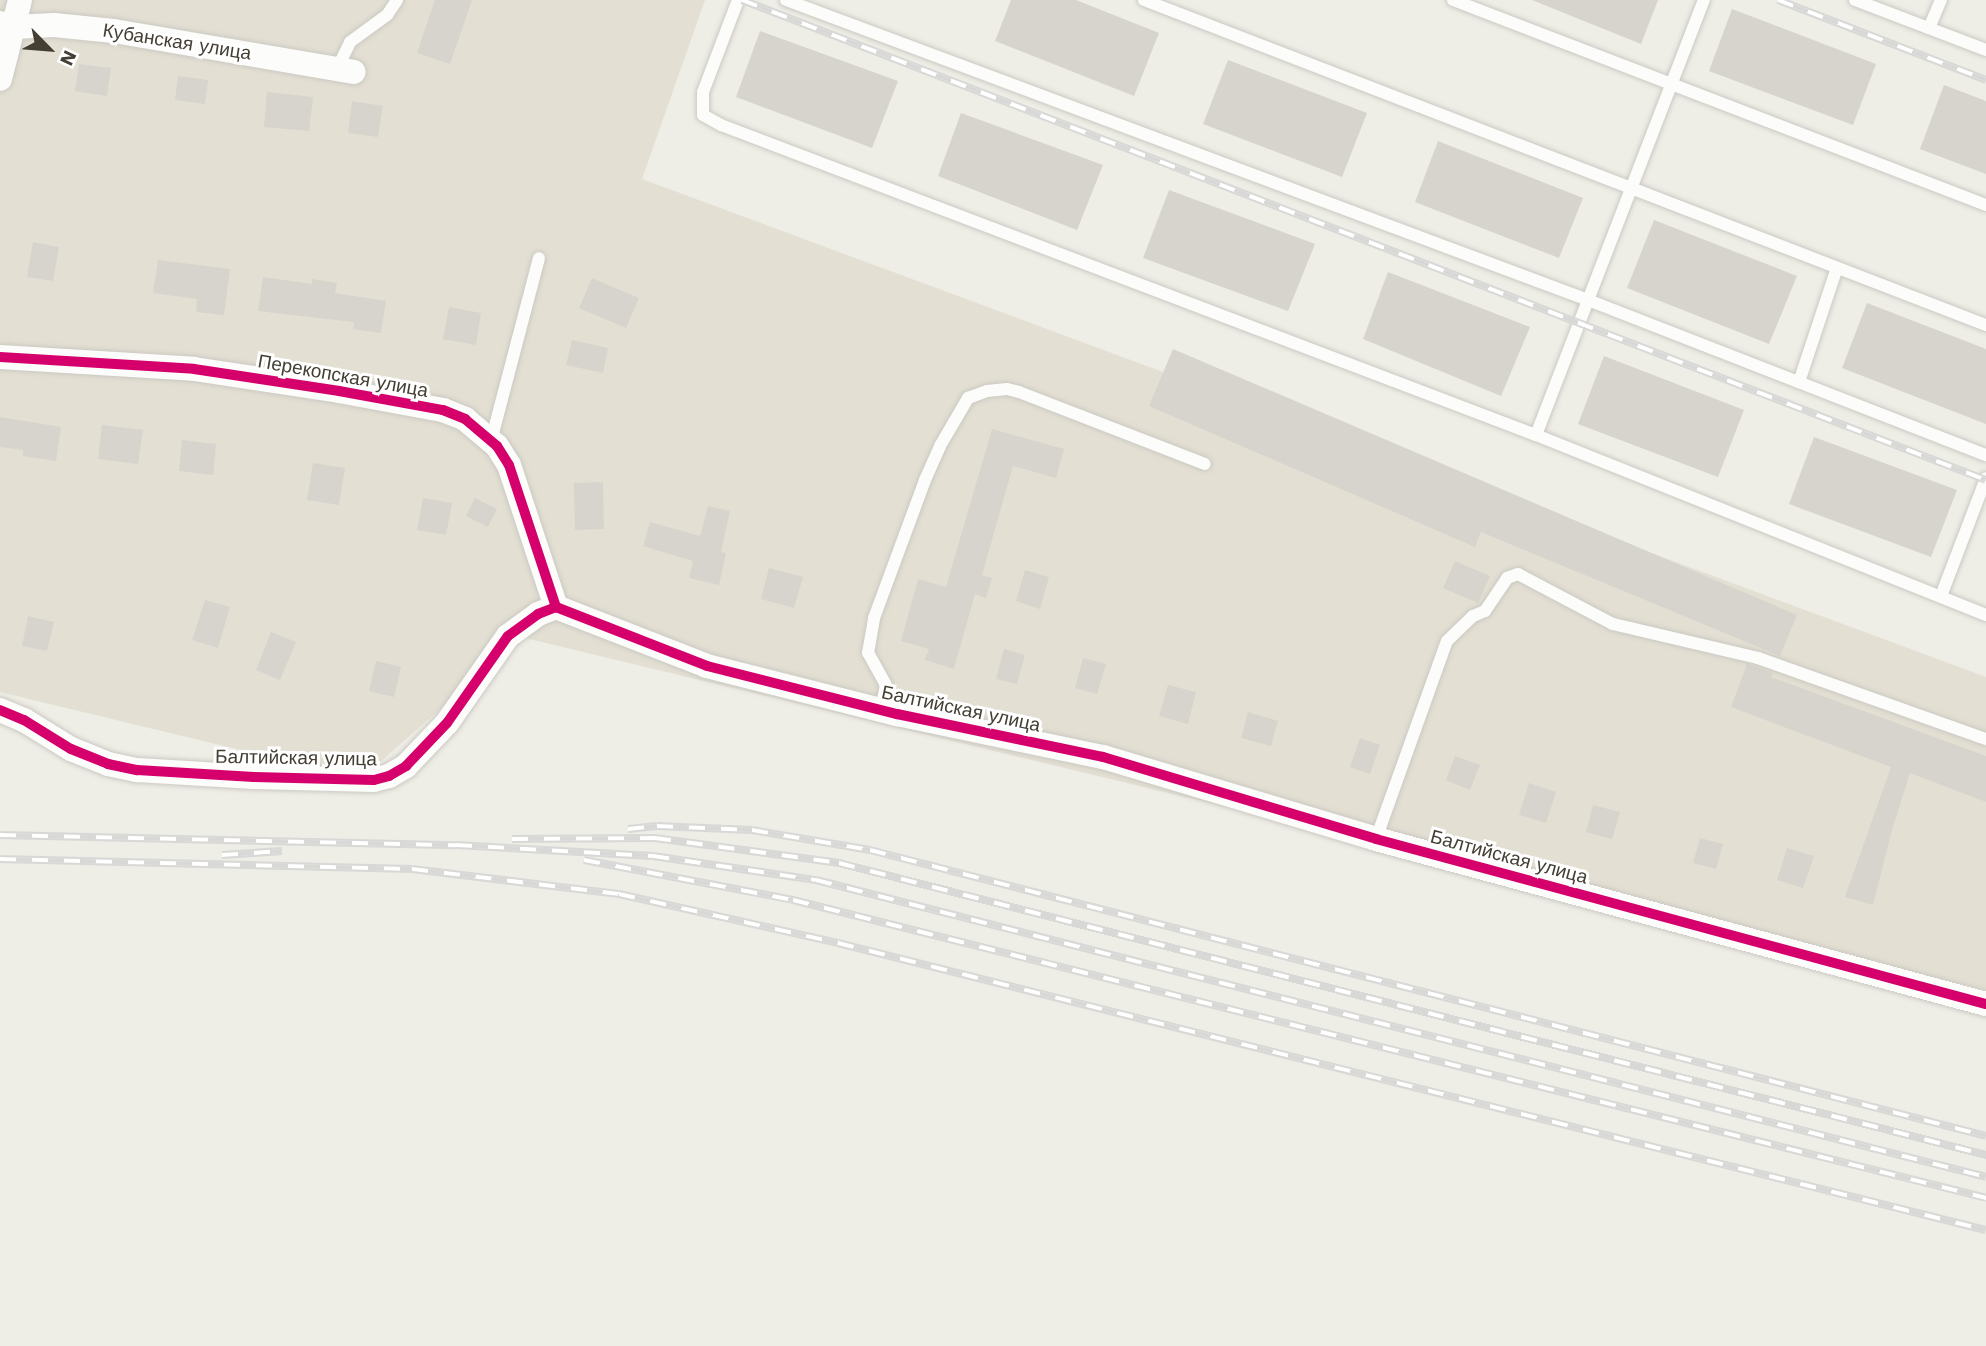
<!DOCTYPE html>
<meta charset="utf-8">
<style>
body{margin:0}
#map{position:relative;width:1986px;height:1346px;overflow:hidden;background:#eeede6;font-family:"Work Sans",sans-serif}
div>[style]{position:absolute}
.residential>*{inset:0;background:#e3dfd3}
.building>*{inset:0;background:#d6d4cd}
.roads{filter:drop-shadow(0 0 2px #cbc9c2) drop-shadow(0 0 2px #cbc9c2)}
.lane>*{height:12px;margin:-6px;padding:0 6px;transform-origin:6px;border-radius:6px;background:#fcfcfb}
.street>*{height:24px;margin:-12px;padding:0 12px;transform-origin:12px;border-radius:12px;background:#fcfcfb}
.rail>*{height:8px;margin-top:-4px;transform-origin:0;background:repeating-linear-gradient(90deg,#fff 0 16px,#d8d8d7 0 32px);box-sizing:border-box;border-block:2px solid #d8d8d7}
.cycleway>*{height:10px;margin:-5px;padding:0 5px;transform-origin:5px;border-radius:5px;background:#d6006c}
span{translate:-50% -50%;white-space:nowrap;text-align:center;line-height:1.15;-webkit-text-stroke:6px #fff;paint-order:stroke}
.street-label{font-size:19px;color:#443e33}
.north{position:absolute;left:14px;top:14px;width:70px;height:70px;-webkit-text-stroke:5px #fff;paint-order:stroke;rotate:115deg;font-size:19px;font-weight:700;line-height:28px;text-align:center;color:#443e33}
.north::after{content:'';display:block;margin:auto;width:24px;height:32px;background:#443e33;clip-path:polygon(50% 0,100% 100%,50% 72%,0 100%)}
</style>
<div id="map">
<div class="residential">
<i style="clip-path:polygon(0 0,705px 0,642px 179px,1986px 677px,1986px 990px,521px 637px,361px 779px,0 692px)"></i>
</div>
<div class="building">
<i style="clip-path:polygon(435px 0,472px 0,450px 64px,417px 53px)"></i>
<i style="clip-path:polygon(1011px 0,1076px 0,1159px 33px,1134px 96px,995px 41px)"></i>
<i style="clip-path:polygon(1532px 0,1658px 0,1641px 44px)"></i>
<i style="clip-path:polygon(1732px 9px,1876px 64px,1853px 125px,1709px 71px)"></i>
<i style="clip-path:polygon(760px 31px,898px 81px,872px 148px,736px 97px)"></i>
<i style="clip-path:polygon(1228px 60px,1367px 113px,1342px 177px,1203px 124px)"></i>
<i style="clip-path:polygon(79px 64px,111px 68px,107px 96px,75px 91px)"></i>
<i style="clip-path:polygon(178px 76px,208px 80px,205px 104px,175px 100px)"></i>
<i style="clip-path:polygon(1944px 85px,1986px 101px,1986px 174px,1920px 149px)"></i>
<i style="clip-path:polygon(267px 92px,313px 97px,309px 131px,264px 127px)"></i>
<i style="clip-path:polygon(352px 101px,383px 106px,378px 137px,348px 133px)"></i>
<i style="clip-path:polygon(961px 113px,1103px 165px,1077px 230px,938px 176px)"></i>
<i style="clip-path:polygon(1438px 141px,1583px 198px,1559px 258px,1415px 202px)"></i>
<i style="clip-path:polygon(1169px 190px,1315px 244px,1288px 311px,1143px 258px)"></i>
<i style="clip-path:polygon(1654px 220px,1797px 276px,1769px 344px,1627px 288px)"></i>
<i style="clip-path:polygon(33px 242px,59px 247px,53px 281px,27px 277px)"></i>
<i style="clip-path:polygon(158px 260px,230px 269px,224px 315px,196px 312px,197px 299px,153px 293px)"></i>
<i style="clip-path:polygon(1388px 272px,1530px 327px,1501px 396px,1363px 339px)"></i>
<i style="clip-path:polygon(263px 277px,312px 284px,312px 279px,337px 283px,335px 293px,386px 301px,381px 333px,353px 329px,354px 322px,258px 311px)"></i>
<i style="clip-path:polygon(592px 278px,639px 298px,626px 328px,579px 308px)"></i>
<i style="clip-path:polygon(1867px 303px,1986px 349px,1986px 424px,1842px 368px)"></i>
<i style="clip-path:polygon(449px 307px,481px 313px,476px 345px,443px 339px)"></i>
<i style="clip-path:polygon(572px 340px,608px 348px,603px 373px,566px 365px)"></i>
<i style="clip-path:polygon(1173px 349px,1797px 615px,1780px 656px,1481px 532px,1475px 547px,1149px 406px)"></i>
<i style="clip-path:polygon(1604px 356px,1744px 410px,1718px 477px,1578px 424px)"></i>
<i style="clip-path:polygon(0 417px,61px 427px,56px 461px,23px 456px,23px 450px,0 447px)"></i>
<i style="clip-path:polygon(102px 425px,143px 430px,138px 464px,98px 459px)"></i>
<i style="clip-path:polygon(992px 429px,1064px 449px,1056px 478px,1013px 466px,982px 575px,992px 578px,986px 598px,975px 594px,954px 669px,925px 660px,929px 649px,901px 641px,918px 579px,946px 587px)"></i>
<i style="clip-path:polygon(1814px 437px,1957px 490px,1931px 557px,1789px 504px)"></i>
<i style="clip-path:polygon(182px 440px,216px 444px,213px 475px,179px 471px)"></i>
<i style="clip-path:polygon(313px 463px,345px 468px,339px 505px,307px 500px)"></i>
<i style="clip-path:polygon(603px 482px,604px 529px,575px 530px,574px 483px)"></i>
<i style="clip-path:polygon(423px 498px,452px 503px,446px 535px,417px 530px)"></i>
<i style="clip-path:polygon(475px 498px,497px 509px,488px 527px,466px 516px)"></i>
<i style="clip-path:polygon(708px 506px,730px 511px,721px 552px,726px 553px,719px 585px,689px 578px,693px 561px,643px 546px,650px 522px,700px 536px)"></i>
<i style="clip-path:polygon(1455px 561px,1490px 576px,1478px 603px,1443px 588px)"></i>
<i style="clip-path:polygon(769px 568px,803px 577px,794px 608px,761px 599px)"></i>
<i style="clip-path:polygon(1025px 570px,1049px 577px,1040px 609px,1016px 601px)"></i>
<i style="clip-path:polygon(205px 600px,230px 607px,218px 648px,192px 640px)"></i>
<i style="clip-path:polygon(28px 616px,54px 622px,47px 651px,22px 646px)"></i>
<i style="clip-path:polygon(271px 632px,296px 642px,280px 680px,256px 670px)"></i>
<i style="clip-path:polygon(1004px 649px,1025px 655px,1017px 684px,996px 679px)"></i>
<i style="clip-path:polygon(1083px 658px,1106px 664px,1097px 694px,1075px 688px)"></i>
<i style="clip-path:polygon(376px 661px,401px 667px,394px 697px,369px 691px)"></i>
<i style="clip-path:polygon(1747px 664px,1773px 673px,1771px 677px,1986px 756px,1986px 802px,1910px 773px,1892px 830px,1873px 905px,1845px 897px,1891px 767px,1731px 707px)"></i>
<i style="clip-path:polygon(1168px 685px,1196px 692px,1188px 724px,1159px 716px)"></i>
<i style="clip-path:polygon(1248px 712px,1278px 721px,1271px 746px,1241px 738px)"></i>
<i style="clip-path:polygon(1360px 738px,1380px 745px,1370px 774px,1350px 767px)"></i>
<i style="clip-path:polygon(1455px 756px,1480px 765px,1470px 790px,1446px 780px)"></i>
<i style="clip-path:polygon(1529px 783px,1556px 792px,1546px 823px,1519px 815px)"></i>
<i style="clip-path:polygon(1593px 805px,1620px 812px,1612px 839px,1586px 832px)"></i>
<i style="clip-path:polygon(1700px 838px,1723px 844px,1716px 869px,1693px 863px)"></i>
<i style="clip-path:polygon(1787px 848px,1814px 856px,1803px 888px,1777px 880px)"></i>
</div>
<div class="roads">
<div class="lane">
<i style="left:738px;top:0;width:98px;rotate:110.8deg"></i>
<i style="left:703px;top:92px;width:23px;rotate:90deg"></i>
<i style="left:703px;top:115px;width:21px;rotate:29deg"></i>
<i style="left:721px;top:125px;width:872px;rotate:20.83deg"></i>
<i style="left:1536px;top:435px;width:485px;rotate:21.8deg"></i>
<i style="left:786px;top:0;width:856px;rotate:20.51deg"></i>
<i style="left:1588px;top:300px;width:427px;rotate:21.3deg"></i>
<i style="left:1144px;top:0;width:903px;rotate:21.11deg"></i>
<i style="left:1453px;top:0;width:571px;rotate:21.04deg"></i>
<i style="left:1855px;top:0;width:140px;rotate:20.9deg"></i>
<i style="left:1929px;top:28px;width:30px;rotate:-67deg"></i>
<i style="left:337px;top:69px;width:30px;rotate:-64deg"></i>
<i style="left:350px;top:42px;width:46px;rotate:-36.1deg"></i>
<i style="left:387px;top:15px;width:18px;rotate:-56deg"></i>
<i style="left:1799px;top:382px;width:120px;rotate:-71.6deg"></i>
<i style="left:1536px;top:435px;width:466px;rotate:-68.9deg"></i>
<i style="left:491px;top:441px;width:189px;rotate:-75.3deg"></i>
<i style="left:1941px;top:596px;width:126px;rotate:-69.1deg"></i>
<i style="left:881px;top:710px;width:25px;rotate:-79deg"></i>
<i style="left:886px;top:685px;width:37px;rotate:-119deg"></i>
<i style="left:868px;top:653px;width:36px;rotate:-80deg"></i>
<i style="left:874px;top:618px;width:147px;rotate:-69.7deg"></i>
<i style="left:925px;top:480px;width:37px;rotate:-66deg"></i>
<i style="left:940px;top:446px;width:56px;rotate:-59.7deg"></i>
<i style="left:968px;top:398px;width:20px;rotate:-20deg"></i>
<i style="left:987px;top:391px;width:20px;rotate:-6deg"></i>
<i style="left:1007px;top:389px;width:12px;rotate:14deg"></i>
<i style="left:1019px;top:392px;width:199px;rotate:21.2deg"></i>
<i style="left:1376px;top:839px;width:210px;rotate:-70.3deg"></i>
<i style="left:1447px;top:641px;width:36px;rotate:-44deg"></i>
<i style="left:1473px;top:616px;width:13px;rotate:-23deg"></i>
<i style="left:1485px;top:611px;width:40px;rotate:-56deg"></i>
<i style="left:1507px;top:578px;width:12px;rotate:-20deg"></i>
<i style="left:1518px;top:574px;width:107px;rotate:27.8deg"></i>
<i style="left:1613px;top:624px;width:149px;rotate:13.2deg"></i>
<i style="left:1758px;top:658px;width:242px;rotate:19.6deg"></i>
</div>
<div class="street">
<i style="left:0;top:23px;width:15px;rotate:16deg"></i>
<i style="left:14px;top:27px;width:40px;rotate:-2.9deg"></i>
<i style="left:54px;top:25px;width:60px;rotate:5.7deg"></i>
<i style="left:114px;top:31px;width:243px;rotate:9.7deg"></i>
<i style="left:0;top:79px;width:81px;rotate:-75.8deg"></i>
<i style="left:0;top:357px;width:194px;rotate:3.5deg"></i>
<i style="left:194px;top:369px;width:147px;rotate:8.6deg"></i>
<i style="left:339px;top:391px;width:106px;rotate:10.4deg"></i>
<i style="left:443px;top:410px;width:24px;rotate:22deg"></i>
<i style="left:465px;top:419px;width:42px;rotate:40.2deg"></i>
<i style="left:497px;top:446px;width:22px;rotate:58deg"></i>
<i style="left:509px;top:465px;width:150px;rotate:71.7deg"></i>
<i style="left:0;top:710px;width:26px;rotate:23deg"></i>
<i style="left:24px;top:720px;width:55px;rotate:31.7deg"></i>
<i style="left:71px;top:749px;width:40px;rotate:22deg"></i>
<i style="left:108px;top:764px;width:30px;rotate:12deg"></i>
<i style="left:137px;top:770px;width:117px;rotate:3.4deg"></i>
<i style="left:254px;top:777px;width:120px;rotate:1.4deg"></i>
<i style="left:374px;top:780px;width:16px;rotate:-15deg"></i>
<i style="left:389px;top:776px;width:20px;rotate:-30deg"></i>
<i style="left:406px;top:766px;width:59px;rotate:-46.4deg"></i>
<i style="left:447px;top:723px;width:106px;rotate:-55deg"></i>
<i style="left:508px;top:636px;width:37px;rotate:-36deg"></i>
<i style="left:538px;top:614px;width:19px;rotate:-21deg"></i>
<i style="left:556px;top:607px;width:162px;rotate:21.3deg"></i>
<i style="left:707px;top:666px;width:196px;rotate:14.2deg"></i>
<i style="left:897px;top:714px;width:210px;rotate:11.8deg"></i>
<i style="left:1103px;top:757px;width:285px;rotate:16.7deg"></i>
<i style="left:1376px;top:839px;width:632px;rotate:15.14deg"></i>
</div>
</div>
<div class="rail">
<i style="left:742px;top:0;width:1333px;rotate:21.1deg"></i>
<i style="left:1778px;top:0;width:223px;rotate:21deg"></i>
<i style="left:628px;top:829px;width:29px;rotate:-6deg"></i>
<i style="left:657px;top:826px;width:95px;rotate:2.4deg"></i>
<i style="left:752px;top:830px;width:120px;rotate:9.6deg"></i>
<i style="left:870px;top:850px;width:1152px;rotate:14.37deg"></i>
<i style="left:0;top:835px;width:456px;rotate:1.3deg"></i>
<i style="left:456px;top:845px;width:197px;rotate:3.2deg"></i>
<i style="left:653px;top:856px;width:165px;rotate:8.4deg"></i>
<i style="left:816px;top:880px;width:1207px;rotate:14.24deg"></i>
<i style="left:512px;top:839px;width:143px;rotate:-0.4deg"></i>
<i style="left:655px;top:838px;width:186px;rotate:7.7deg"></i>
<i style="left:839px;top:863px;width:1184px;rotate:14.28deg"></i>
<i style="left:222px;top:855px;width:60px;rotate:-3.8deg"></i>
<i style="left:0;top:859px;width:412px;rotate:1.4deg"></i>
<i style="left:412px;top:869px;width:209px;rotate:6.9deg"></i>
<i style="left:619px;top:894px;width:224px;rotate:12.6deg"></i>
<i style="left:838px;top:943px;width:1183px;rotate:14.04deg"></i>
<i style="left:584px;top:860px;width:213px;rotate:10.8deg"></i>
<i style="left:793px;top:900px;width:1230px;rotate:14.02deg"></i>
</div>
<div class="cycleway">
<i style="left:0;top:357px;width:194px;rotate:3.5deg"></i>
<i style="left:194px;top:369px;width:147px;rotate:8.6deg"></i>
<i style="left:339px;top:391px;width:106px;rotate:10.4deg"></i>
<i style="left:443px;top:410px;width:24px;rotate:22deg"></i>
<i style="left:465px;top:419px;width:42px;rotate:40.2deg"></i>
<i style="left:497px;top:446px;width:22px;rotate:58deg"></i>
<i style="left:509px;top:465px;width:150px;rotate:71.7deg"></i>
<i style="left:0;top:710px;width:26px;rotate:23deg"></i>
<i style="left:24px;top:720px;width:55px;rotate:31.7deg"></i>
<i style="left:71px;top:749px;width:40px;rotate:22deg"></i>
<i style="left:108px;top:764px;width:30px;rotate:12deg"></i>
<i style="left:137px;top:770px;width:117px;rotate:3.4deg"></i>
<i style="left:254px;top:777px;width:120px;rotate:1.4deg"></i>
<i style="left:374px;top:780px;width:16px;rotate:-15deg"></i>
<i style="left:389px;top:776px;width:20px;rotate:-30deg"></i>
<i style="left:406px;top:766px;width:59px;rotate:-46.4deg"></i>
<i style="left:447px;top:723px;width:106px;rotate:-55deg"></i>
<i style="left:508px;top:636px;width:37px;rotate:-36deg"></i>
<i style="left:538px;top:614px;width:19px;rotate:-21deg"></i>
<i style="left:556px;top:607px;width:162px;rotate:21.3deg"></i>
<i style="left:707px;top:666px;width:196px;rotate:14.2deg"></i>
<i style="left:897px;top:714px;width:210px;rotate:11.8deg"></i>
<i style="left:1103px;top:757px;width:285px;rotate:16.7deg"></i>
<i style="left:1376px;top:839px;width:632px;rotate:15.14deg"></i>
</div>
<div class="street-label">
<span style="left:177px;top:42px;rotate:9deg">Кубанская улица</span>
<span style="left:343px;top:376px;rotate:10deg">Перекопская улица</span>
<span style="left:961px;top:709px;rotate:12deg">Балтийская улица</span>
<span style="left:296px;top:758px;rotate:1deg">Балтийская улица</span>
<span style="left:1509px;top:857px;rotate:15deg">Балтийская улица</span>
</div>
<div class="north">N</div>
</div>
